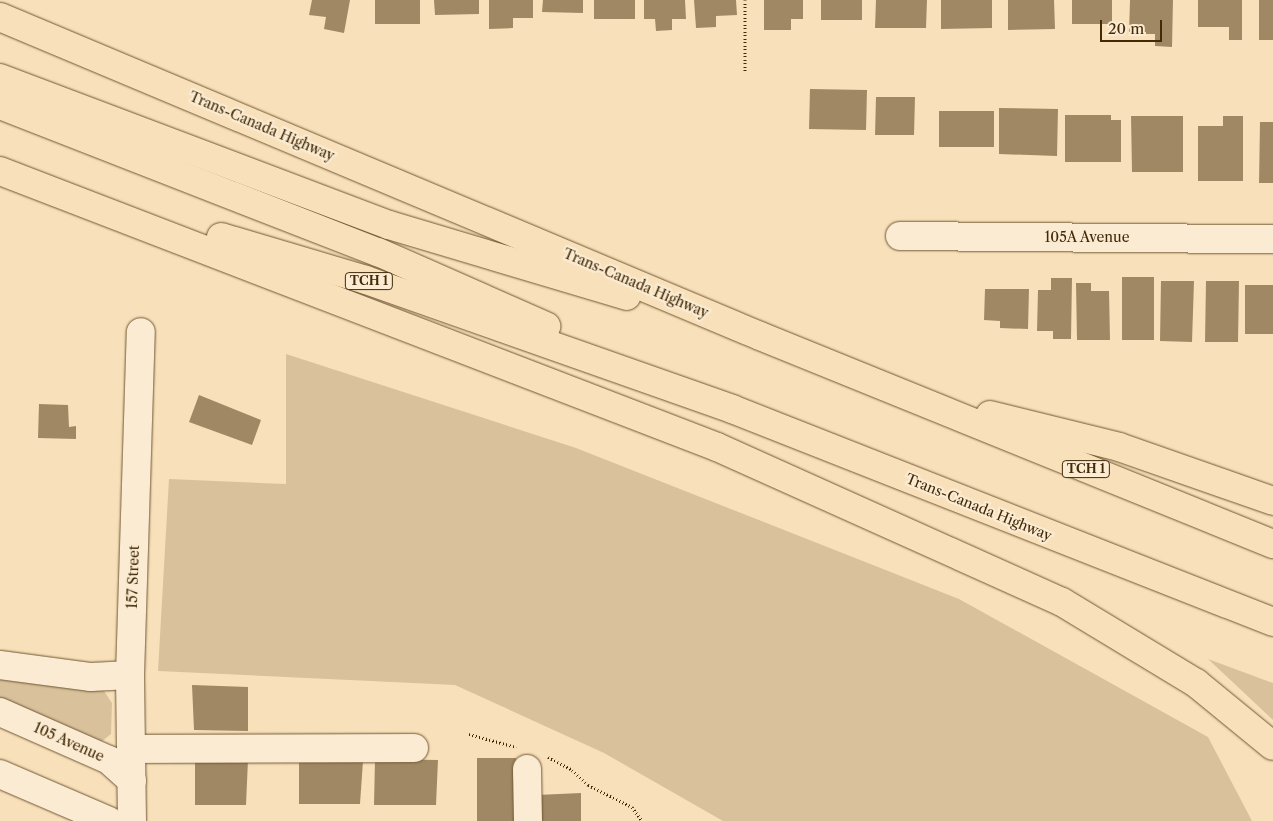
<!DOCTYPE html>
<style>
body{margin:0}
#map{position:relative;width:1273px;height:821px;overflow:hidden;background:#f8e0ba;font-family:"Libre Caslon Text",serif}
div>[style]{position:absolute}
.green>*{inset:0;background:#d9c19c}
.building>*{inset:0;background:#a18864}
.path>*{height:3px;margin-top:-1.5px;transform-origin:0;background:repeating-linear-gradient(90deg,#422907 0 1px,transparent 0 3.5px)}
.roads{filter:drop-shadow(0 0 1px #705734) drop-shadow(0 0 1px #705734)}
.minor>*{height:28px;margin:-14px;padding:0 14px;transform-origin:14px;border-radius:14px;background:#faebd2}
.highway>*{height:28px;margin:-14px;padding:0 14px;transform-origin:14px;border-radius:14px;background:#f8e0ba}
span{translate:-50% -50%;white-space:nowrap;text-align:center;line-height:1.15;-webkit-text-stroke:4.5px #faebd2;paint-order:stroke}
.shield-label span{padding:1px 4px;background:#faebd2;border:1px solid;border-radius:4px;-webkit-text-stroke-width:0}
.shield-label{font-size:12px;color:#422907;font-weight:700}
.street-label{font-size:14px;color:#422907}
.scale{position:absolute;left:1100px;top:20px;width:62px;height:22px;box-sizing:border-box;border:2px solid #422907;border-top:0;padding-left:6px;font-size:15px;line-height:18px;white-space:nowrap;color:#422907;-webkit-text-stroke:4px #faebd2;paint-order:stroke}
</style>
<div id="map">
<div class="green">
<i style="clip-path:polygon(286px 354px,576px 448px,959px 599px,1208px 737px,1252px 821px,723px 821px,604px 753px,455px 685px,158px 671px,169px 479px,286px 484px)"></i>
<i style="clip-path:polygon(1208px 659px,1273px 683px,1273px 720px)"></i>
<i style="clip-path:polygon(0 675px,96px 686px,104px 691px,112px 703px,111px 734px,101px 742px,0 705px)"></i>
</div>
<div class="building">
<i style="clip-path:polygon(312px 0,350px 0,344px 33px,324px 29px,326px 17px,309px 15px)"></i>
<i style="clip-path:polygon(375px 0,420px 0,420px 24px,375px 24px)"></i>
<i style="clip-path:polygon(434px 0,479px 0,479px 14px,435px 15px)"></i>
<i style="clip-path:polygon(489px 0,533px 0,533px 18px,513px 18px,513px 28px,489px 29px)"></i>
<i style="clip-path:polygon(543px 0,583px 0,583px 13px,542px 12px)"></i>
<i style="clip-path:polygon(594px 0,635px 0,635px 19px,594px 19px)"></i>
<i style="clip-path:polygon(644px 0,685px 0,686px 19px,672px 19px,672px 30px,656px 31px,655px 19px,644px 19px)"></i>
<i style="clip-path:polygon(694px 0,736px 0,737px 15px,716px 16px,716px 27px,696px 28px)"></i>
<i style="clip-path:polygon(764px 0,803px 0,803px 19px,791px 19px,791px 30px,764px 30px)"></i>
<i style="clip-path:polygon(821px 0,862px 0,862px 20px,821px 20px)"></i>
<i style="clip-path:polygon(876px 0,927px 0,926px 28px,875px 28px)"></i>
<i style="clip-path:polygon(941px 0,992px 0,992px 28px,941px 29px)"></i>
<i style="clip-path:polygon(1008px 0,1054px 0,1055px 29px,1008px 30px)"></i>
<i style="clip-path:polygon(1072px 0,1112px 0,1112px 24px,1072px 24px)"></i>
<i style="clip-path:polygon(1130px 0,1173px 0,1172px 47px,1155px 46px,1155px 34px,1129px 34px)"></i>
<i style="clip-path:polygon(1198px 0,1242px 0,1242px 40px,1229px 40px,1229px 27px,1198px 27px)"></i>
<i style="clip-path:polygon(1259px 0,1273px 0,1273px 40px,1259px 40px)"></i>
<i style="clip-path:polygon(810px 89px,867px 90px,866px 130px,809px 129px)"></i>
<i style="clip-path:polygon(876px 97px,915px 97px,914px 135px,875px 135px)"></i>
<i style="clip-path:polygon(999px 108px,1058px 109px,1057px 156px,999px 154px)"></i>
<i style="clip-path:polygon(939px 111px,994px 111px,994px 147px,939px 147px)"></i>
<i style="clip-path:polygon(1065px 115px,1111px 115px,1111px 120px,1121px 120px,1121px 162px,1065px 162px)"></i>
<i style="clip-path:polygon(1131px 116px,1183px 116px,1183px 172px,1132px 172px)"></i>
<i style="clip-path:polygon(1223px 116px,1243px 116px,1243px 181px,1198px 181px,1198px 126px,1223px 126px)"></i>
<i style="clip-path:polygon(1260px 122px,1273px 122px,1273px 183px,1259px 183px)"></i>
<i style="clip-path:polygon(1122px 277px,1154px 277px,1154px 340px,1122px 340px)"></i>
<i style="clip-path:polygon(1051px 278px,1072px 278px,1071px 339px,1053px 339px,1053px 331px,1037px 331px,1038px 290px,1051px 290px)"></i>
<i style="clip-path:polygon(1161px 281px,1194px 281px,1192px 342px,1160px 341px)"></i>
<i style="clip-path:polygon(1206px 281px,1239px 281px,1238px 342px,1205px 342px)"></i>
<i style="clip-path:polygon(1076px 283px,1091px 283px,1091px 291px,1109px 291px,1110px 340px,1077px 340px)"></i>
<i style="clip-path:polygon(1245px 285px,1273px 285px,1273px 334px,1245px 334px)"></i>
<i style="clip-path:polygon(985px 289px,1029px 289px,1028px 329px,1000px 328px,1000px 321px,984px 320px)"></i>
<i style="clip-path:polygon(199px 395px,261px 420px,252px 445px,189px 422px)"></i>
<i style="clip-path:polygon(39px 404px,68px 405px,69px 427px,76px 426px,76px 439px,38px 438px)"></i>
<i style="clip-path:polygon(192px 685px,248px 687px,248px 731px,194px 730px)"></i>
<i style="clip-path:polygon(477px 758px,516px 758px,516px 821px,477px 821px)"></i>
<i style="clip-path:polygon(195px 759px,248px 760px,246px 805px,195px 805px)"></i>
<i style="clip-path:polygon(299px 759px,363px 761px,360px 804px,299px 804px)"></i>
<i style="clip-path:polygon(375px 759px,438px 760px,436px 805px,374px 805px)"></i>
<i style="clip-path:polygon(581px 793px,581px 821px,538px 821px,537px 795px)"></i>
</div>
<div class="path">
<i style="left:745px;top:0;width:71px;rotate:90deg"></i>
<i style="left:469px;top:734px;width:49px;rotate:15.5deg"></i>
<i style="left:548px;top:757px;width:27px;rotate:28deg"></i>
<i style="left:572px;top:770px;width:22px;rotate:43deg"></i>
<i style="left:588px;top:785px;width:49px;rotate:26.6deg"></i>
<i style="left:632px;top:807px;width:17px;rotate:54deg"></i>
</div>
<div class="roads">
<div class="minor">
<i style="left:900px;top:236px;width:373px;rotate:0.5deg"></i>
<i style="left:0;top:665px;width:92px;rotate:7.5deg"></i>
<i style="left:91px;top:677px;width:39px;rotate:-3deg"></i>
<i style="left:0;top:712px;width:119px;rotate:23.8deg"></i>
<i style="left:109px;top:760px;width:31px;rotate:42deg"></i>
<i style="left:131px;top:749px;width:283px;rotate:-0.2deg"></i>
<i style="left:527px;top:769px;width:52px;rotate:88.9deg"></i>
<i style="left:0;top:774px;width:119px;rotate:23.3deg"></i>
<i style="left:132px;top:821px;width:146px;rotate:-90.8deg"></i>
<i style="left:130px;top:675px;width:343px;rotate:-88.2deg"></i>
</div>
<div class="highway">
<i style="left:0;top:17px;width:824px;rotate:22.77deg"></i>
<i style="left:760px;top:336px;width:554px;rotate:22.07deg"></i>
<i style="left:0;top:78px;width:416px;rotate:20.7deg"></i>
<i style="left:389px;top:225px;width:248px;rotate:16.6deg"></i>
<i style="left:0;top:105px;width:406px;rotate:21.3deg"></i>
<i style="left:378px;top:252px;width:184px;rotate:23.8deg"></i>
<i style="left:0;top:171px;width:768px;rotate:21.05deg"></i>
<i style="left:717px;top:447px;width:378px;rotate:24.2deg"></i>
<i style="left:1062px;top:602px;width:157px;rotate:31.2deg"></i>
<i style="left:1196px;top:683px;width:99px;rotate:39.3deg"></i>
<i style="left:221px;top:237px;width:151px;rotate:16.5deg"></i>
<i style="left:366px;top:280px;width:388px;rotate:19.4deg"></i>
<i style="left:732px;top:409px;width:581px;rotate:21.49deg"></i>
<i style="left:990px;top:415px;width:133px;rotate:13.9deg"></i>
<i style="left:1119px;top:447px;width:163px;rotate:19.3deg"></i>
</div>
</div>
<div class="shield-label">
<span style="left:369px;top:281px">TCH 1</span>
<span style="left:1086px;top:469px">TCH 1</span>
</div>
<div class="street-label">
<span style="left:262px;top:126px;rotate:23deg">Trans-Canada Highway</span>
<span style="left:1087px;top:237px">105A Avenue</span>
<span style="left:636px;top:283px;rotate:23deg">Trans-Canada Highway</span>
<span style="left:979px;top:507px;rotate:22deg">Trans-Canada Highway</span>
<span style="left:133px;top:577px;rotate:-88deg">157 Street</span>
<span style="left:69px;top:742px;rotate:24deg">105 Avenue</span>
</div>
<div class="scale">20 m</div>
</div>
